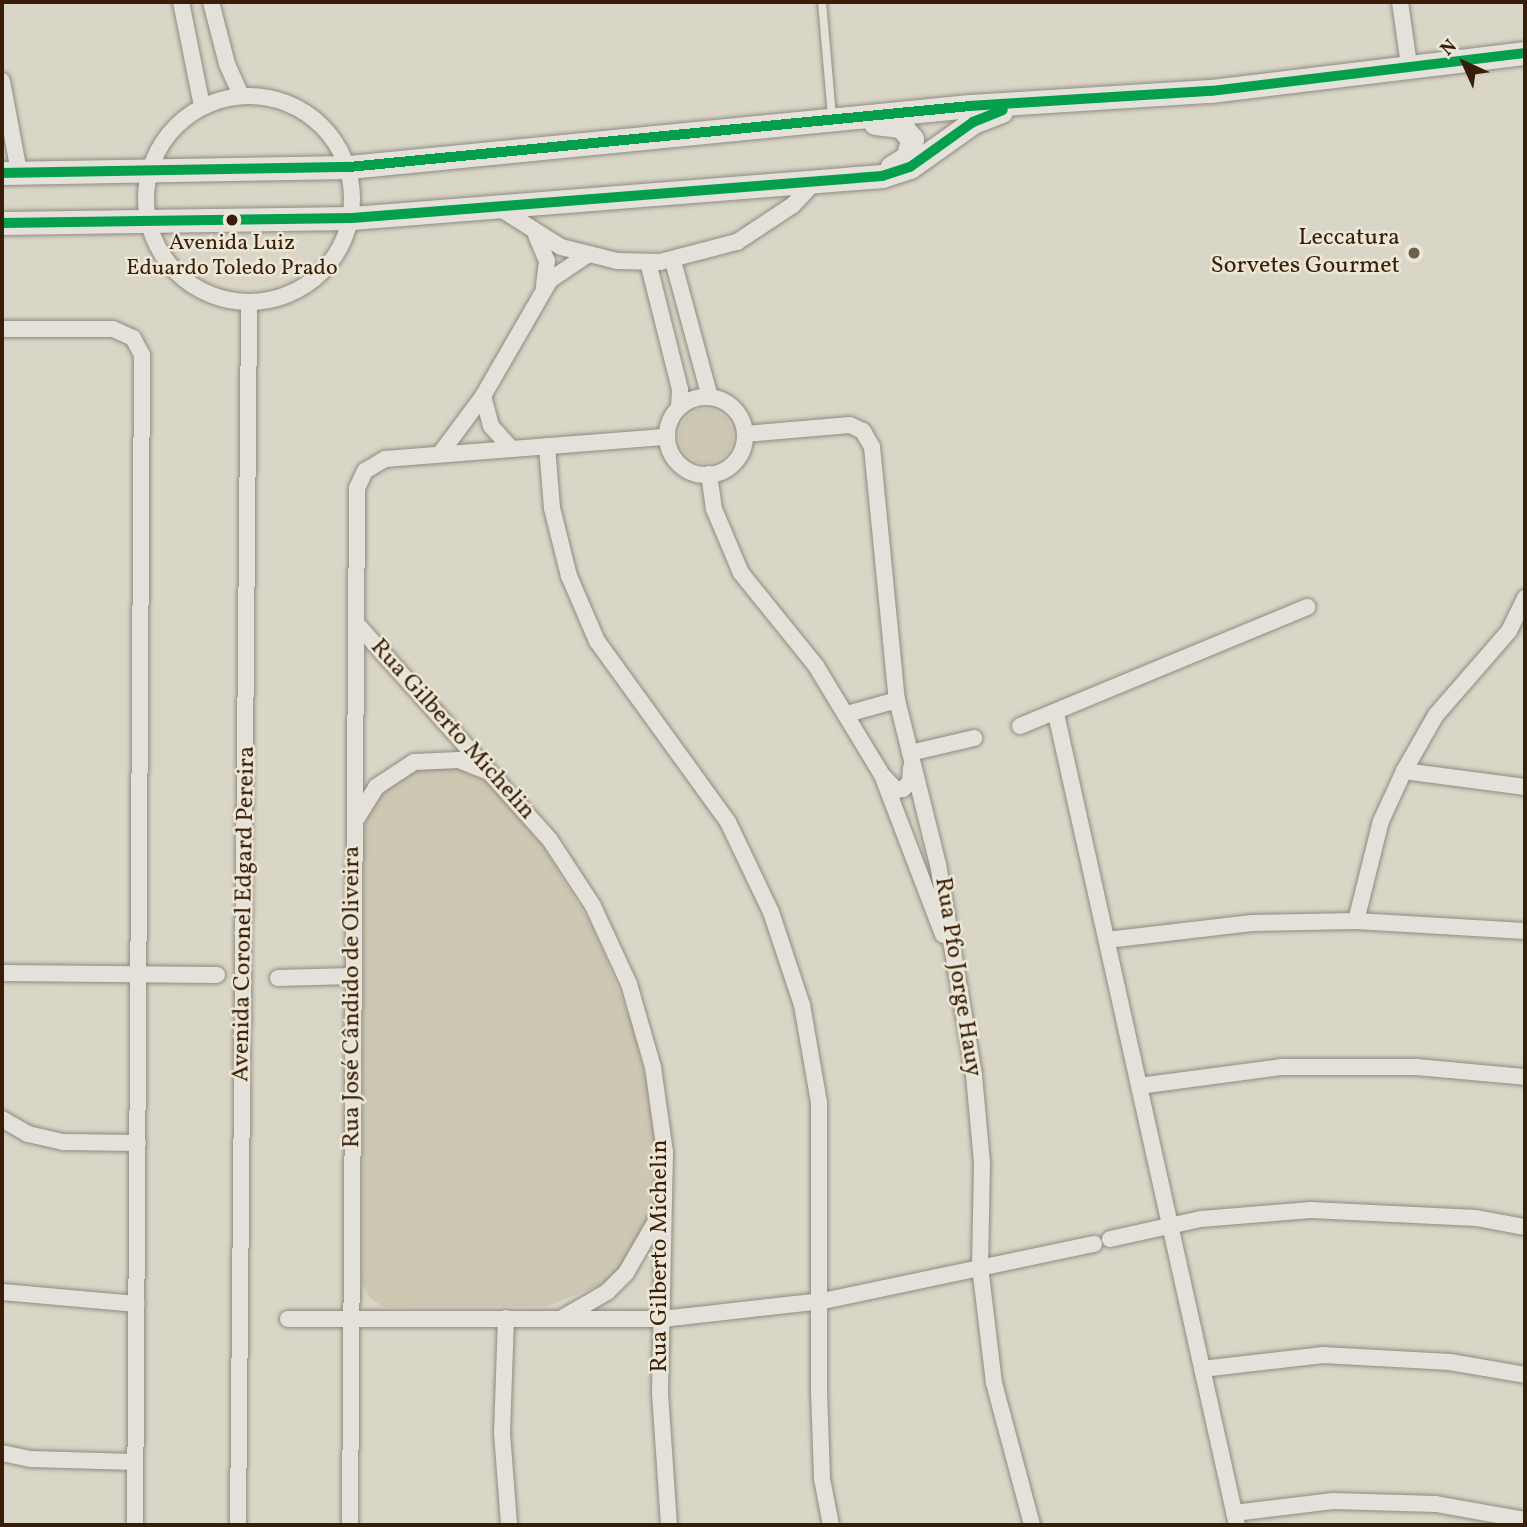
<!DOCTYPE html>
<meta charset="utf-8">
<style>
body{margin:0}
#map{position:relative;width:1527px;height:1527px;overflow:hidden;background:#d9d6c8;font-family:Vollkorn,serif}
div>[style]{position:absolute}
.green>*{inset:0;background:#cdc7b3}
.round{border-radius:50%}
.roads{filter:drop-shadow(0 0 2px #908a7f) drop-shadow(0 0 2px #908a7f)}
.service>*{height:8px;margin:-4px;padding:0 4px;transform-origin:4px;border-radius:4px;background:#e3e1da}
.minor>*{height:16px;margin:-8px;padding:0 8px;transform-origin:8px;border-radius:8px;background:#e3e1da}
.minor>.ring{margin:-8px;padding:0;box-sizing:content-box;background:none;border:16px solid #e3e1da;border-radius:50%}
.secondary>*{height:23px;margin:-11.5px;padding:0 11.5px;transform-origin:11.5px;border-radius:11.5px;background:#e3e1da}
.bus-1>*{height:10px;margin:-5px;padding:0 5px;transform-origin:5px;border-radius:5px;background:#039f4d}
.dots>*{width:19px;height:19px;translate:-50% -50%;box-sizing:border-box;border:4px solid #ece7d6;border-radius:50%}
span{translate:-50% -50%;white-space:nowrap;text-align:center;line-height:1.15;-webkit-text-stroke:5px #ece7d6;paint-order:stroke}
.bus-label{font-size:22px;color:#381e08}
.poi-label{font-size:24px;color:#381e08}
.right{translate:-100% -50%;text-align:right}
.street-label{font-size:24px;color:#381e08}
.frame{position:absolute;inset:0;border:4px solid #381e08;pointer-events:none}
.north{position:absolute;left:1429px;top:28px;width:70px;height:70px;-webkit-text-stroke:5px #ece7d6;paint-order:stroke;rotate:315deg;font-size:19px;font-weight:700;line-height:28px;text-align:center;color:#381e08}
.north::after{content:'';display:block;margin:auto;width:24px;height:32px;background:#381e08;clip-path:polygon(50% 0,100% 100%,50% 72%,0 100%)}
</style>
<div id="map">
<div class="green">
<i class="round" style="left:679px;top:409px;width:54px;height:54px"></i>
<i style="clip-path:polygon(454px 766px,487px 782px,543px 846px,594px 930px,631px 1021px,646px 1080px,654px 1140px,655px 1202px,650px 1221px,619px 1272px,603px 1284px,548px 1306px,384px 1307px,370px 1298px,362px 1284px,364px 829px,371px 806px,386px 786px,417px 768px)"></i>
</div>
<div class="roads">
<div class="service">
<i style="left:822px;top:2px;width:115px;rotate:85deg"></i>
</div>
<div class="minor">
<i style="left:181px;top:2px;width:106px;rotate:78.6deg"></i>
<i style="left:211px;top:2px;width:64px;rotate:75.5deg"></i>
<i style="left:227px;top:64px;width:34px;rotate:66deg"></i>
<i style="left:1400px;top:2px;width:64px;rotate:81.9deg"></i>
<i style="left:2px;top:81px;width:93px;rotate:79.4deg"></i>
<i class="ring" style="left:146px;top:96px;width:190px;height:190px"></i>
<i style="left:493px;top:204px;width:80px;rotate:32.3deg"></i>
<i style="left:561px;top:247px;width:58px;rotate:14deg"></i>
<i style="left:617px;top:261px;width:43px;rotate:1.3deg"></i>
<i style="left:660px;top:262px;width:80px;rotate:-14.6deg"></i>
<i style="left:737px;top:242px;width:67px;rotate:-33.5deg"></i>
<i style="left:793px;top:205px;width:34px;rotate:-47deg"></i>
<i style="left:536px;top:235px;width:28px;rotate:67deg"></i>
<i style="left:547px;top:261px;width:26px;rotate:97deg"></i>
<i style="left:673px;top:261px;width:141px;rotate:74.8deg"></i>
<i style="left:648px;top:262px;width:131px;rotate:75.9deg"></i>
<i style="left:680px;top:389px;width:18px;rotate:93deg"></i>
<i style="left:2px;top:329px;width:111px"></i>
<i style="left:113px;top:329px;width:22px;rotate:24deg"></i>
<i style="left:133px;top:338px;width:19px;rotate:62deg"></i>
<i style="left:142px;top:355px;width:1170px;rotate:90.34deg"></i>
<i style="left:483px;top:396px;width:31px;rotate:75deg"></i>
<i style="left:491px;top:426px;width:31px;rotate:48deg"></i>
<i class="ring" style="left:667px;top:397px;width:62px;height:62px"></i>
<i style="left:745px;top:434px;width:105px;rotate:-4.9deg"></i>
<i style="left:850px;top:425px;width:14px;rotate:25deg"></i>
<i style="left:863px;top:431px;width:18px;rotate:61deg"></i>
<i style="left:872px;top:447px;width:254px;rotate:84.4deg"></i>
<i style="left:897px;top:700px;width:169px;rotate:76deg"></i>
<i style="left:938px;top:864px;width:214px;rotate:80.3deg"></i>
<i style="left:974px;top:1075px;width:88px;rotate:84.8deg"></i>
<i style="left:982px;top:1163px;width:103px;rotate:91.1deg"></i>
<i style="left:980px;top:1266px;width:118px;rotate:83.2deg"></i>
<i style="left:994px;top:1383px;width:147px;rotate:75deg"></i>
<i style="left:547px;top:446px;width:62px;rotate:85.4deg"></i>
<i style="left:552px;top:508px;width:70px;rotate:76deg"></i>
<i style="left:569px;top:576px;width:71px;rotate:66.7deg"></i>
<i style="left:597px;top:641px;width:223px;rotate:54.1deg"></i>
<i style="left:728px;top:822px;width:100px;rotate:64.5deg"></i>
<i style="left:771px;top:912px;width:98px;rotate:71.6deg"></i>
<i style="left:802px;top:1005px;width:98px;rotate:80.1deg"></i>
<i style="left:819px;top:1102px;width:289px;rotate:90deg"></i>
<i style="left:819px;top:1391px;width:88px;rotate:88deg"></i>
<i style="left:822px;top:1479px;width:47px;rotate:78.9deg"></i>
<i style="left:440px;top:454px;width:72px;rotate:-53.4deg"></i>
<i style="left:483px;top:396px;width:134px;rotate:-60deg"></i>
<i style="left:550px;top:280px;width:45px;rotate:-34deg"></i>
<i style="left:709px;top:474px;width:35px;rotate:82deg"></i>
<i style="left:714px;top:509px;width:69px;rotate:67.1deg"></i>
<i style="left:741px;top:573px;width:119px;rotate:51.1deg"></i>
<i style="left:816px;top:666px;width:127px;rotate:58.8deg"></i>
<i style="left:882px;top:775px;width:171px;rotate:69.1deg"></i>
<i style="left:356px;top:623px;width:291px;rotate:48.2deg"></i>
<i style="left:550px;top:840px;width:79px;rotate:56.9deg"></i>
<i style="left:593px;top:906px;width:86px;rotate:65.2deg"></i>
<i style="left:629px;top:984px;width:86px;rotate:73.9deg"></i>
<i style="left:653px;top:1067px;width:86px;rotate:82deg"></i>
<i style="left:665px;top:1152px;width:241px;rotate:91.2deg"></i>
<i style="left:660px;top:1393px;width:132px;rotate:86.1deg"></i>
<i style="left:847px;top:714px;width:52px;rotate:-15.6deg"></i>
<i style="left:1056px;top:714px;width:831px;rotate:77.42deg"></i>
<i style="left:1020px;top:726px;width:311px;rotate:-22.5deg"></i>
<i style="left:910px;top:753px;width:66px;rotate:-13.2deg"></i>
<i style="left:1404px;top:771px;width:122px;rotate:7.5deg"></i>
<i style="left:884px;top:777px;width:18px;rotate:47deg"></i>
<i style="left:896px;top:790px;width:7px;rotate:-8deg"></i>
<i style="left:903px;top:789px;width:10px;rotate:-45deg"></i>
<i style="left:910px;top:782px;width:15px;rotate:-86deg"></i>
<i style="left:357px;top:818px;width:36px;rotate:-58deg"></i>
<i style="left:376px;top:787px;width:45px;rotate:-33.3deg"></i>
<i style="left:414px;top:762px;width:45px;rotate:-2.5deg"></i>
<i style="left:459px;top:760px;width:31px;rotate:22deg"></i>
<i style="left:1356px;top:921px;width:103px;rotate:-76deg"></i>
<i style="left:1381px;top:821px;width:55px;rotate:-65.3deg"></i>
<i style="left:1404px;top:771px;width:64px;rotate:-60.3deg"></i>
<i style="left:1436px;top:715px;width:111px;rotate:-49deg"></i>
<i style="left:1509px;top:631px;width:37px;rotate:-64deg"></i>
<i style="left:1107px;top:940px;width:146px;rotate:-6.7deg"></i>
<i style="left:1252px;top:923px;width:104px;rotate:-1.1deg"></i>
<i style="left:1356px;top:921px;width:169px;rotate:3.4deg"></i>
<i style="left:2px;top:973px;width:215px;rotate:0.5deg"></i>
<i style="left:278px;top:978px;width:75px;rotate:-1.5deg"></i>
<i style="left:1139px;top:1086px;width:143px;rotate:-7.6deg"></i>
<i style="left:1281px;top:1067px;width:135px"></i>
<i style="left:1416px;top:1067px;width:109px;rotate:5.2deg"></i>
<i style="left:2px;top:1119px;width:30px;rotate:30deg"></i>
<i style="left:28px;top:1134px;width:37px;rotate:13deg"></i>
<i style="left:64px;top:1142px;width:74px;rotate:0.8deg"></i>
<i style="left:1110px;top:1239px;width:93px;rotate:-12.4deg"></i>
<i style="left:1201px;top:1219px;width:110px;rotate:-4.7deg"></i>
<i style="left:1311px;top:1210px;width:165px;rotate:2.8deg"></i>
<i style="left:1476px;top:1218px;width:50px;rotate:10.4deg"></i>
<i style="left:2px;top:1292px;width:135px;rotate:5.1deg"></i>
<i style="left:564px;top:1317px;width:50px;rotate:-30.2deg"></i>
<i style="left:607px;top:1292px;width:27px;rotate:-45deg"></i>
<i style="left:626px;top:1273px;width:68px;rotate:-60deg"></i>
<i style="left:506px;top:1318px;width:115px;rotate:92deg"></i>
<i style="left:502px;top:1433px;width:92px;rotate:85.6deg"></i>
<i style="left:288px;top:1319px;width:374px"></i>
<i style="left:662px;top:1319px;width:162px;rotate:-6.4deg"></i>
<i style="left:823px;top:1301px;width:277px;rotate:-11.9deg"></i>
<i style="left:1202px;top:1369px;width:122px;rotate:-6.6deg"></i>
<i style="left:1323px;top:1355px;width:127px;rotate:3.2deg"></i>
<i style="left:1450px;top:1362px;width:76px;rotate:9.8deg"></i>
<i style="left:2px;top:1453px;width:30px;rotate:12deg"></i>
<i style="left:31px;top:1459px;width:103px;rotate:1.7deg"></i>
<i style="left:1234px;top:1513px;width:100px;rotate:-6.9deg"></i>
<i style="left:1333px;top:1501px;width:103px;rotate:1.7deg"></i>
<i style="left:1436px;top:1504px;width:90px;rotate:10.2deg"></i>
<i style="left:238px;top:1525px;width:1222px;rotate:-89.48deg"></i>
<i style="left:350px;top:1525px;width:1037px;rotate:-89.61deg"></i>
<i style="left:357px;top:488px;width:19px;rotate:-65deg"></i>
<i style="left:365px;top:471px;width:23px;rotate:-31deg"></i>
<i style="left:385px;top:459px;width:283px;rotate:-4.5deg"></i>
</div>
<div class="secondary">
<i style="left:875px;top:123px;width:26px;rotate:7deg"></i>
<i style="left:901px;top:126px;width:17px;rotate:50deg"></i>
<i style="left:912px;top:139px;width:18px;rotate:103deg"></i>
<i style="left:908px;top:157px;width:19px;rotate:148deg"></i>
<i style="left:2px;top:173px;width:347px;rotate:-1deg"></i>
<i style="left:349px;top:167px;width:624px;rotate:-5.61deg"></i>
<i style="left:970px;top:106px;width:241px;rotate:-3.6deg"></i>
<i style="left:1211px;top:91px;width:316px;rotate:-6.9deg"></i>
<i style="left:2px;top:223px;width:350px;rotate:-0.8deg"></i>
<i style="left:352px;top:218px;width:532px;rotate:-4.53deg"></i>
<i style="left:882px;top:176px;width:29px;rotate:-18deg"></i>
<i style="left:910px;top:167px;width:77px;rotate:-35.5deg"></i>
<i style="left:973px;top:122px;width:30px;rotate:-21deg"></i>
</div>
</div>
<div class="bus-1">
<i style="left:2px;top:173px;width:347px;rotate:-1deg"></i>
<i style="left:349px;top:167px;width:624px;rotate:-5.61deg"></i>
<i style="left:970px;top:106px;width:241px;rotate:-3.6deg"></i>
<i style="left:1211px;top:91px;width:316px;rotate:-6.9deg"></i>
<i style="left:2px;top:223px;width:350px;rotate:-0.8deg"></i>
<i style="left:352px;top:218px;width:532px;rotate:-4.53deg"></i>
<i style="left:882px;top:176px;width:29px;rotate:-18deg"></i>
<i style="left:910px;top:167px;width:77px;rotate:-35.5deg"></i>
<i style="left:973px;top:122px;width:32px;rotate:-22deg"></i>
</div>
<div class="dots">
<i style="left:232px;top:220px;background:#381e08"></i>
<i style="left:1414px;top:253px;background:#705e4b"></i>
</div>
<div class="bus-label">
<span style="left:232px;top:256px">Avenida Luiz<br>Eduardo Toledo Prado</span>
</div>
<div class="poi-label">
<span class="right" style="left:1400px;top:253px">Leccatura<br>Sorvetes Gourmet</span>
</div>
<div class="street-label">
<span style="left:452px;top:730px;rotate:48deg">Rua Gilberto Michelin</span>
<span style="left:245px;top:914px;rotate:-89deg">Avenida Coronel Edgard Pereira</span>
<span style="left:957px;top:977px;rotate:81deg">Rua Pfo Jorge Hauy</span>
<span style="left:353px;top:997px;rotate:-90deg">Rua José Cândido de Oliveira</span>
<span style="left:661px;top:1256px;rotate:-90deg">Rua Gilberto Michelin</span>
</div>
<div class="frame"></div>
<div class="north">N</div>
</div>
